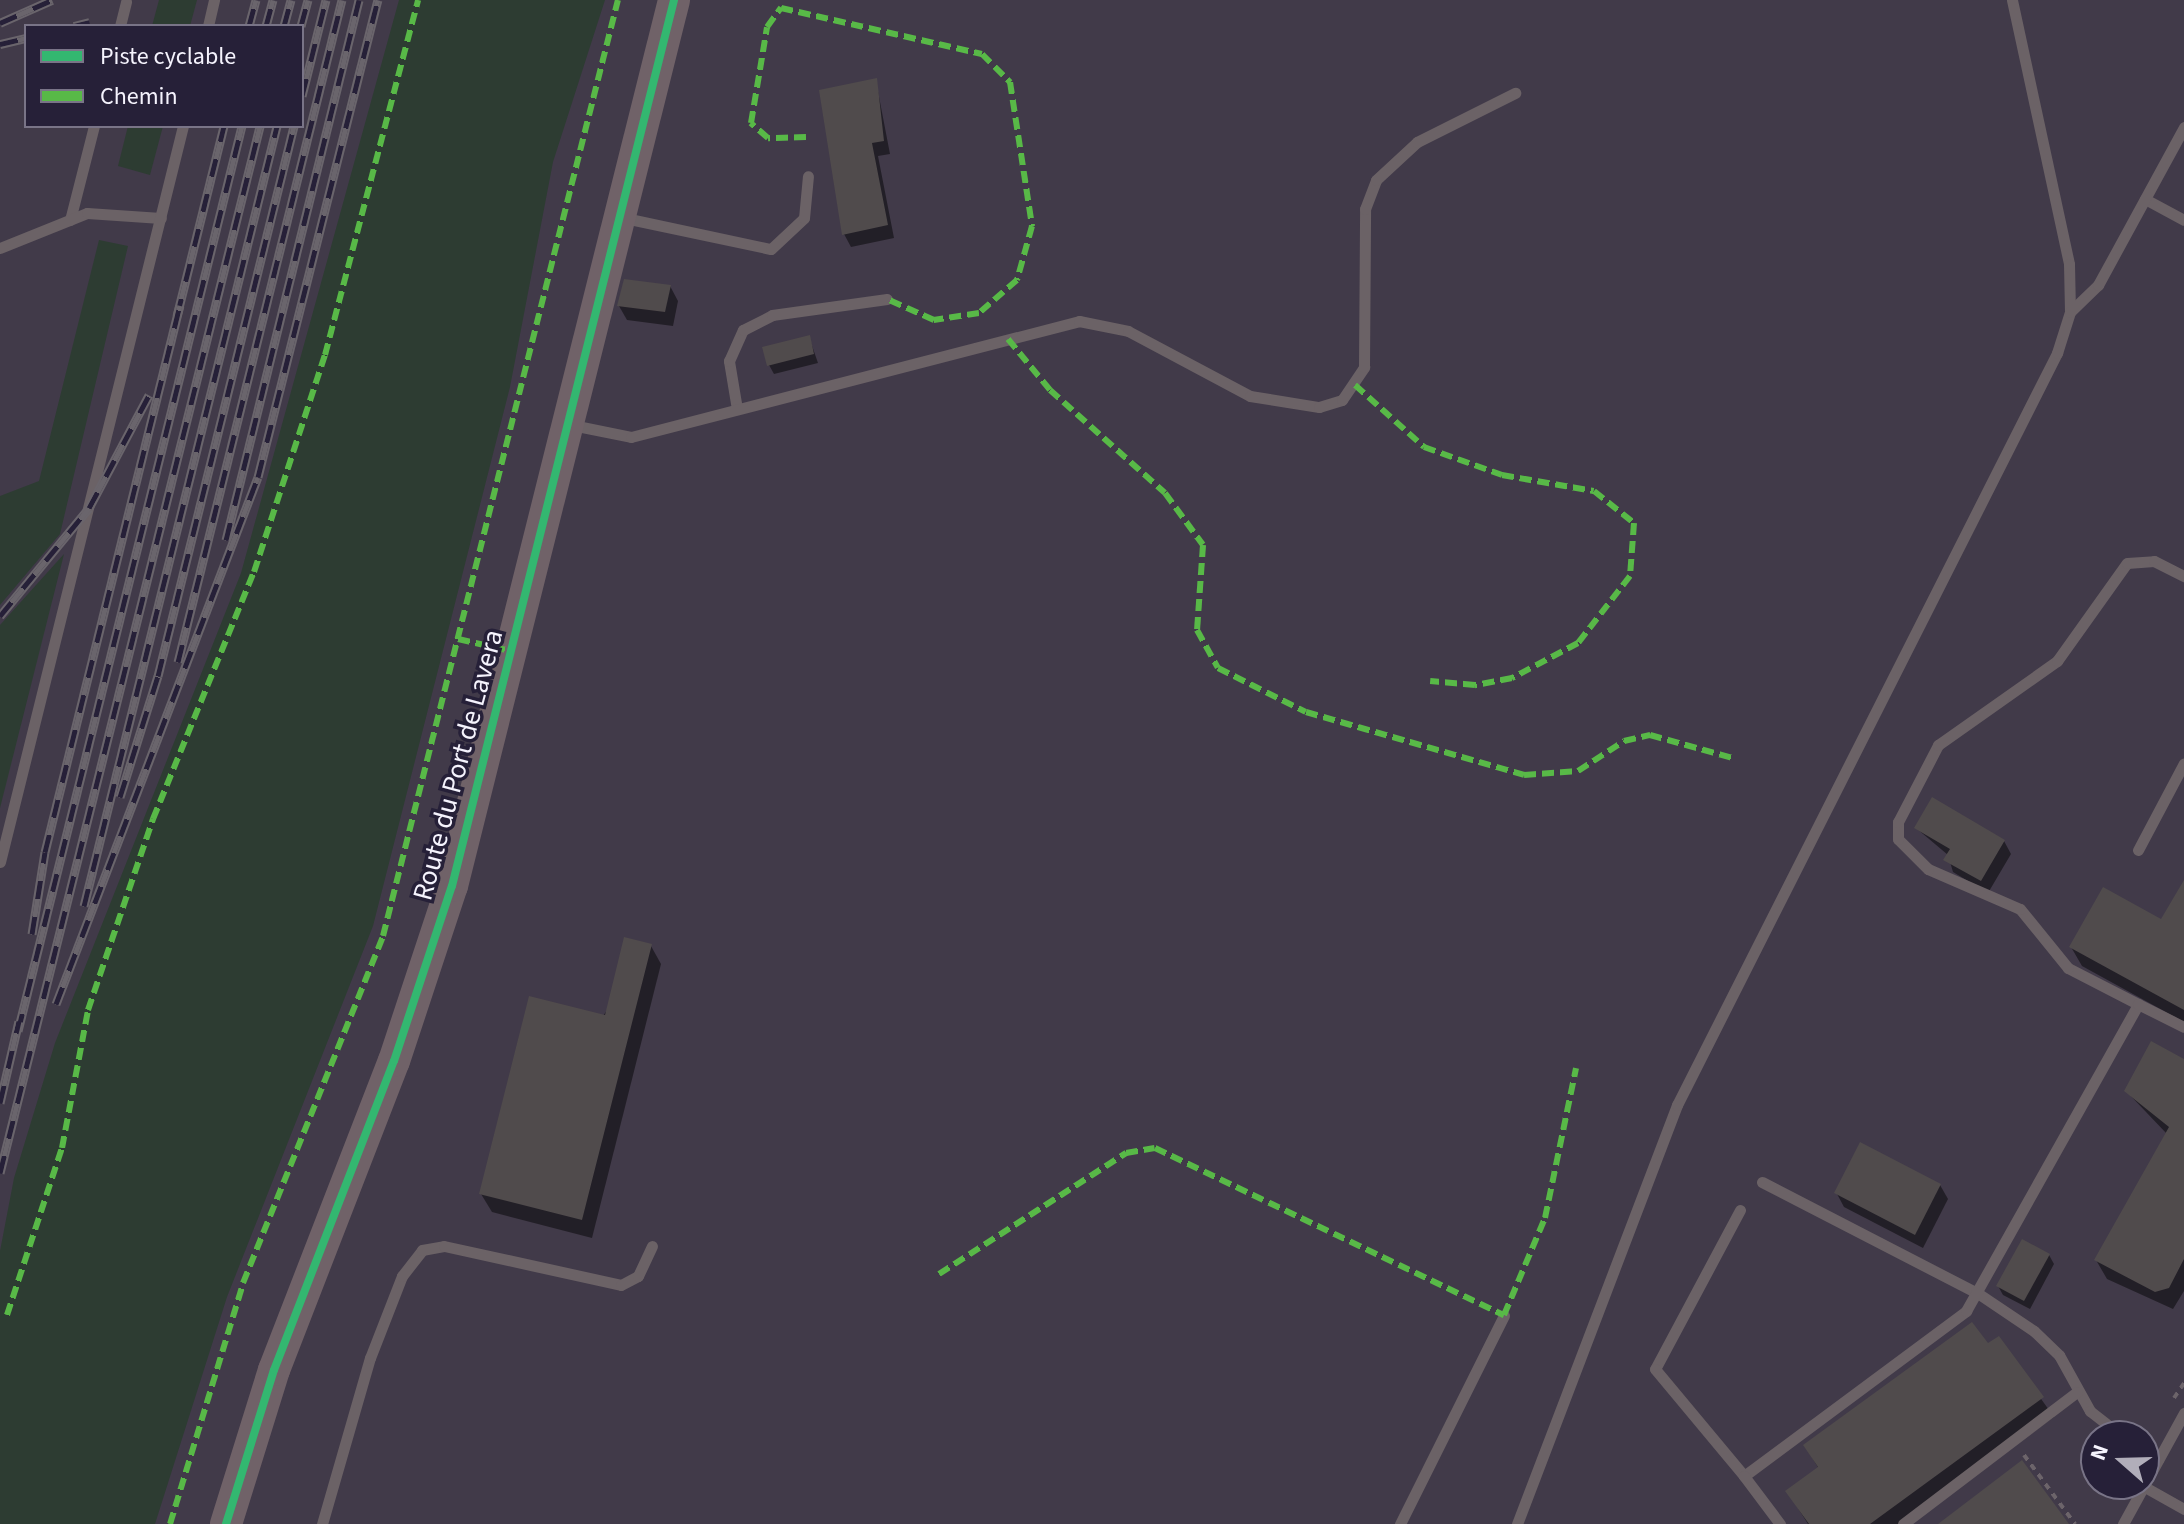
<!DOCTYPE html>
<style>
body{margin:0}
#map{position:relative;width:2184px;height:1524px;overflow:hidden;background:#332f3d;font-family:"Source Sans 3",sans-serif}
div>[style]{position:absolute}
.industrial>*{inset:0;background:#413a49}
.green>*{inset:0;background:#2d3c32}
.shadow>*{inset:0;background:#0007}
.building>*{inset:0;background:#504b4c}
.path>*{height:4px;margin-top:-2px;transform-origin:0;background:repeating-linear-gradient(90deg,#6c646a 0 6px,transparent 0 12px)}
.lane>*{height:11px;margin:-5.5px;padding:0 5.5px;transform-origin:5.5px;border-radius:5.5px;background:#6b6266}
.secondary>*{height:32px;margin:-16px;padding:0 16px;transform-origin:16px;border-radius:16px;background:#706268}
.rail>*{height:9px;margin-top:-4.5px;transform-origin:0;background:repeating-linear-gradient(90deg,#262038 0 18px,#6a656c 0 36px);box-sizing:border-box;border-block:2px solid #6a656c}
.quiet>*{height:6px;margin-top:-3px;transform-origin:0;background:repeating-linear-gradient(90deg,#58b947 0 12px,transparent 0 18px)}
.cycleway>*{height:8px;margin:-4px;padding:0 4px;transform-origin:4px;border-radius:4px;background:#33b770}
span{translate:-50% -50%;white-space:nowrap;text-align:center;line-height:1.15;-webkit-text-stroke:7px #262038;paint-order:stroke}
.street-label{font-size:28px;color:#f5f3fd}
.legend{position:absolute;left:24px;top:24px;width:280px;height:104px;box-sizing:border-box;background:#262038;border:2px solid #797487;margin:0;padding:10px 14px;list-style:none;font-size:24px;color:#f5f3fd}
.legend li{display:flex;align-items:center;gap:16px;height:40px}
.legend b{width:40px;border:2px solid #797487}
.north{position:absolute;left:2080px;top:1420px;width:80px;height:80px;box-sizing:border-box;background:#262038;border:2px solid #797487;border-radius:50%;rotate:290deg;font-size:22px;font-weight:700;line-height:32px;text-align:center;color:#f5f3fd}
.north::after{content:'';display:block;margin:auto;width:28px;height:36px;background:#b1aeba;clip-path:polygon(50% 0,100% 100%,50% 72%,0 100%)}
</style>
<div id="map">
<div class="industrial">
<i style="clip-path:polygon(evenodd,0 0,2184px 0,2184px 1524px,0 1524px,0 0,26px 26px,302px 26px,302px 126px,26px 126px,26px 26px,0 0,2096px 1436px,2144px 1436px,2144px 1484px,2096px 1484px,2096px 1436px)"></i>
</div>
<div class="green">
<i style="clip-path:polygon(159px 0,197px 0,190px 26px,152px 26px)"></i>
<i style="clip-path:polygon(399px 0,605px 0,553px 162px,510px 387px,373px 926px,227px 1297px,155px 1524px,0 1524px,0 1251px,14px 1178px,55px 1043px,241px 573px)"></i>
<i style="clip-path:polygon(128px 126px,163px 126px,150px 175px,118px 166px)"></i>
<i style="clip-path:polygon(99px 240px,128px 246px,60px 534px,0 605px,0 496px,39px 481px)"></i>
<i style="clip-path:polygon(64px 554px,0 808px,0 625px)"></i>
</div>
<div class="shadow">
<i style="clip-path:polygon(876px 81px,890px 154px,878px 156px,894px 238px,851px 247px,844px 234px)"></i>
<i style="clip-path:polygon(670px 286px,678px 301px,673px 326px,627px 320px,619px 306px)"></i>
<i style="clip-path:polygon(809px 337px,818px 363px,774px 374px,769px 365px)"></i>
<i style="clip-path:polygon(1916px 828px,2004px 841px,2011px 854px,1988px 893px,1953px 872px,1948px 855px)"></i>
<i style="clip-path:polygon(2184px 884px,2184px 1022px,2082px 966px,2071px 947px,2162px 922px)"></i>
<i style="clip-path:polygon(651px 946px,661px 964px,592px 1238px,492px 1212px,481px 1194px)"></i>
<i style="clip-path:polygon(2184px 1062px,2184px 1291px,2173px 1309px,2107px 1279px,2096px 1260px,2167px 1134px,2126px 1091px)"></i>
<i style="clip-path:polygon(1940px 1185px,1948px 1199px,1923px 1248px,1844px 1207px,1836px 1192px)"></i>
<i style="clip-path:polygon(2049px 1255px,2054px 1264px,2030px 1309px,2003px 1295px,1998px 1286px)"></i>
<i style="clip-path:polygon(1998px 1339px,2054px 1417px,1907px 1524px,1808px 1524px,1787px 1491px,1819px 1469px,1805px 1446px)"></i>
</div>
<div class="building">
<i style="clip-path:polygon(877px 78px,884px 141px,872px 143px,888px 225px,842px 235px,819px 90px)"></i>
<i style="clip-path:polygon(624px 279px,671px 285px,665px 312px,617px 306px)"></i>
<i style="clip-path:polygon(810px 335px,814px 354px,767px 366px,762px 347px)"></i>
<i style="clip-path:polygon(1932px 797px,2005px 840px,1981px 881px,1943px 860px,1950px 849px,1914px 828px)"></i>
<i style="clip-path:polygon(2184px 880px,2184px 1010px,2069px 947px,2103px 887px,2161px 919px)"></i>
<i style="clip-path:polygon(624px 937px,652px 944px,582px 1220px,479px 1194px,529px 996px,605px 1015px)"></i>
<i style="clip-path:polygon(2151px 1041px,2184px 1059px,2184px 1259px,2169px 1288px,2155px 1292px,2094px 1260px,2169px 1127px,2124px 1091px)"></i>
<i style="clip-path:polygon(1860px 1142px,1941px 1184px,1915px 1235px,1834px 1193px)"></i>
<i style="clip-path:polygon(2022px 1239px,2050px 1254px,2024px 1301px,1996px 1286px)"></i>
<i style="clip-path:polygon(1972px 1322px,1988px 1343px,1999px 1336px,2044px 1397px,1870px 1524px,1809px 1524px,1785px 1491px,1818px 1467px,1803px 1445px)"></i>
<i style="clip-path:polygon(2022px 1460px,2069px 1524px,1938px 1524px)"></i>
</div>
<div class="path">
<i style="left:2174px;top:1398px;width:18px;rotate:-56deg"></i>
<i style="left:2024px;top:1455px;width:86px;rotate:53.5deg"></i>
</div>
<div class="lane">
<i style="left:2012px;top:0;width:270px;rotate:77.8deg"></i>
<i style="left:2069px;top:264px;width:48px;rotate:88.8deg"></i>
<i style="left:120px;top:26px;width:25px;rotate:-76deg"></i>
<i style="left:208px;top:26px;width:27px;rotate:-77deg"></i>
<i style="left:2145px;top:199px;width:44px;rotate:28.3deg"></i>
<i style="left:620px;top:217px;width:154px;rotate:12deg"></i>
<i style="left:771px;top:249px;width:45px;rotate:-43.2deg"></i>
<i style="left:804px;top:218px;width:42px;rotate:-84.6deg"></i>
<i style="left:70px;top:220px;width:97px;rotate:-75.7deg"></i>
<i style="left:0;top:248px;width:94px;rotate:-21.9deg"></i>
<i style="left:87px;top:213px;width:74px;rotate:3.9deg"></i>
<i style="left:737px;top:409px;width:49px;rotate:-99.5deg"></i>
<i style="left:729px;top:361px;width:34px;rotate:-66deg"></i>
<i style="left:743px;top:330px;width:33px;rotate:-27deg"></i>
<i style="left:772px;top:315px;width:116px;rotate:-7.9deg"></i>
<i style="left:572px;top:425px;width:60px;rotate:11.5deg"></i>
<i style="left:631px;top:437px;width:463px;rotate:-14.5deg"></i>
<i style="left:1079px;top:321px;width:50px;rotate:11.5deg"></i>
<i style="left:1128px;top:331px;width:138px;rotate:28deg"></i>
<i style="left:1250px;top:396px;width:70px;rotate:9.1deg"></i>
<i style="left:1319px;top:407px;width:24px;rotate:-17deg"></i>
<i style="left:1342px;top:400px;width:40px;rotate:-56deg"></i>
<i style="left:1364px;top:367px;width:158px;rotate:-89.6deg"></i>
<i style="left:1365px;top:209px;width:31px;rotate:-69deg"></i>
<i style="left:1376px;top:180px;width:56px;rotate:-42.8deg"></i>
<i style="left:1417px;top:142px;width:110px;rotate:-26.6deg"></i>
<i style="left:2138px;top:850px;width:98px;rotate:-62.1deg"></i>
<i style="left:0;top:862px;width:758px;rotate:-76.04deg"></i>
<i style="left:2138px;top:1004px;width:79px;rotate:-152.8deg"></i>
<i style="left:2068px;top:968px;width:76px;rotate:-129.1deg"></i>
<i style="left:2020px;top:909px;width:100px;rotate:-156.5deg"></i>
<i style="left:1928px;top:869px;width:42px;rotate:-135deg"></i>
<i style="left:1898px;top:839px;width:17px;rotate:-90deg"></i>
<i style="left:1898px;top:822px;width:87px;rotate:-62.5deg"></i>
<i style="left:1938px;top:745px;width:146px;rotate:-35.2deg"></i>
<i style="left:2057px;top:661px;width:120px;rotate:-54.5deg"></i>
<i style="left:2127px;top:563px;width:27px;rotate:-4deg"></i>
<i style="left:2154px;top:561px;width:34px;rotate:27deg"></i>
<i style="left:1762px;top:1182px;width:244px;rotate:27.3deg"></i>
<i style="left:1979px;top:1294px;width:66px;rotate:33.9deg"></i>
<i style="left:2034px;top:1331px;width:35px;rotate:44deg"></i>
<i style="left:2059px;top:1355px;width:64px;rotate:61deg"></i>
<i style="left:2090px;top:1411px;width:41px;rotate:38deg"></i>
<i style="left:1740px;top:1210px;width:180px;rotate:118.1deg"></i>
<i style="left:1655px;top:1369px;width:139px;rotate:50.2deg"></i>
<i style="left:1744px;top:1476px;width:277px;rotate:-36.6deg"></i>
<i style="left:1966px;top:1311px;width:352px;rotate:-60.7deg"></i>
<i style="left:2138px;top:1004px;width:51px;rotate:26.6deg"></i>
<i style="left:2144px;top:1450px;width:17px;rotate:33deg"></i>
<i style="left:1744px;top:1476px;width:60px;rotate:53.1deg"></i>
<i style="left:2143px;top:1486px;width:47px;rotate:29.3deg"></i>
<i style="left:322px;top:1524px;width:173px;rotate:-73.9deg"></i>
<i style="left:370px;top:1358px;width:88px;rotate:-68.7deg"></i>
<i style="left:402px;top:1276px;width:33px;rotate:-52deg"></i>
<i style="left:422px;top:1250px;width:22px;rotate:-10deg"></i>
<i style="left:444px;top:1246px;width:181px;rotate:12.4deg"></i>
<i style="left:621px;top:1285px;width:19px;rotate:-28deg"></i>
<i style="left:638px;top:1276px;width:33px;rotate:-65deg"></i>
<i style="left:1400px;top:1524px;width:233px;rotate:-63.5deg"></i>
<i style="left:1517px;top:1524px;width:449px;rotate:-69.1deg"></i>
<i style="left:1677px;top:1105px;width:843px;rotate:-63.19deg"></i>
<i style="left:2057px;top:353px;width:43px;rotate:-72.4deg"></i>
<i style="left:2070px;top:312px;width:39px;rotate:-44deg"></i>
<i style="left:2098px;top:285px;width:180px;rotate:-61.4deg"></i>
<i style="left:1903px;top:1524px;width:218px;rotate:-37.2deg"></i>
<i style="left:2123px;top:1524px;width:127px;rotate:-61.2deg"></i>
</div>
<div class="secondary">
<i style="left:226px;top:1524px;width:161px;rotate:-72.7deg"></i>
<i style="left:274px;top:1370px;width:331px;rotate:-68.8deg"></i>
<i style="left:394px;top:1061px;width:184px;rotate:-71.7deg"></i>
<i style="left:452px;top:886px;width:913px;rotate:-75.93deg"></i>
</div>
<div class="rail">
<i style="left:0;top:23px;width:57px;rotate:-23.9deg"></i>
<i style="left:74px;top:26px;width:16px;rotate:-14deg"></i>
<i style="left:249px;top:26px;width:27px;rotate:-75deg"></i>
<i style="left:266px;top:26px;width:27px;rotate:-75deg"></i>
<i style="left:284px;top:26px;width:27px;rotate:-75deg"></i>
<i style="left:301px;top:26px;width:27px;rotate:-75deg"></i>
<i style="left:0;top:44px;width:27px;rotate:-13deg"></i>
<i style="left:302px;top:96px;width:99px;rotate:-76deg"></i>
<i style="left:177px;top:316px;width:196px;rotate:-76.1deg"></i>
<i style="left:226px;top:540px;width:556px;rotate:-76.16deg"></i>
<i style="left:0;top:616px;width:140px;rotate:-50.5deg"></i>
<i style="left:89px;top:508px;width:128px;rotate:-62deg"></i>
<i style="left:178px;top:662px;width:682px;rotate:-76.09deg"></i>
<i style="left:120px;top:797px;width:127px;rotate:-72.6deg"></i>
<i style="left:158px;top:676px;width:567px;rotate:-76.11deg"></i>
<i style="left:84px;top:906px;width:804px;rotate:-76.1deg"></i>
<i style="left:32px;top:934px;width:83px;rotate:-81deg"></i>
<i style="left:45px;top:852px;width:563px;rotate:-76.14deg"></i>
<i style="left:56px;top:1004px;width:564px;rotate:-69.03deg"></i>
<i style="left:258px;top:477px;width:492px;rotate:-75.9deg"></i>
<i style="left:18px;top:1031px;width:932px;rotate:-76.1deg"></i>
<i style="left:0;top:1103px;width:84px;rotate:-77deg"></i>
<i style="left:0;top:1173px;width:1079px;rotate:-76.05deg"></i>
</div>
<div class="quiet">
<i style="left:806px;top:137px;width:38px;rotate:178deg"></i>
<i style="left:768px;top:138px;width:23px;rotate:-139deg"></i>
<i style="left:751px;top:123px;width:97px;rotate:-80.5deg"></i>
<i style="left:767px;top:27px;width:24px;rotate:-54deg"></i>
<i style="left:781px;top:8px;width:206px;rotate:12.9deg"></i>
<i style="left:982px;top:54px;width:40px;rotate:45deg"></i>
<i style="left:1010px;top:82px;width:146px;rotate:81.3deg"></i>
<i style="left:1032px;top:226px;width:56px;rotate:105.5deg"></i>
<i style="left:1017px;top:280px;width:50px;rotate:139deg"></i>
<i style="left:979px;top:313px;width:46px;rotate:171.2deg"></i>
<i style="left:934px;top:320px;width:51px;rotate:-155.9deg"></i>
<i style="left:1008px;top:339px;width:66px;rotate:50.5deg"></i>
<i style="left:1050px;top:390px;width:154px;rotate:41.8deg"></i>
<i style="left:1165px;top:493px;width:64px;rotate:53.8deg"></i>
<i style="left:1203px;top:545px;width:85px;rotate:94deg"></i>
<i style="left:1197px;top:630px;width:43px;rotate:61.1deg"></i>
<i style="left:1218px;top:668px;width:98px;rotate:26.6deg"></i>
<i style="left:1306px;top:712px;width:227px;rotate:16.1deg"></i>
<i style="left:1524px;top:775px;width:54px;rotate:-4.2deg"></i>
<i style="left:1578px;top:771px;width:55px;rotate:-33.1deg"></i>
<i style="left:1624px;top:741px;width:27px;rotate:-13deg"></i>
<i style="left:1650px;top:735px;width:89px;rotate:15.6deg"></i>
<i style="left:1355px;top:385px;width:93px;rotate:41.9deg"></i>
<i style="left:1424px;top:447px;width:83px;rotate:19.7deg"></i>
<i style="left:1502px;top:475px;width:93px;rotate:9.9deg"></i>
<i style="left:1594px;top:491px;width:51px;rotate:38.7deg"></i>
<i style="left:1634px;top:523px;width:53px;rotate:94.3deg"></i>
<i style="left:1630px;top:576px;width:85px;rotate:127.8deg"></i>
<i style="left:1578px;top:643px;width:75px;rotate:152.1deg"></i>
<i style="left:1512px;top:678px;width:38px;rotate:169deg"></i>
<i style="left:1475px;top:685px;width:45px;rotate:-174.9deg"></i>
<i style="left:458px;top:639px;width:54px;rotate:12.8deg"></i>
<i style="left:939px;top:1274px;width:223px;rotate:-32.9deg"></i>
<i style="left:1126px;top:1153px;width:29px;rotate:-10deg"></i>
<i style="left:1155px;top:1148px;width:387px;rotate:25.6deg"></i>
<i style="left:1504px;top:1315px;width:105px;rotate:-67.1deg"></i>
<i style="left:1545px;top:1218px;width:153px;rotate:-78.3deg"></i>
<i style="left:7px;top:1315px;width:176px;rotate:-71.8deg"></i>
<i style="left:62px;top:1148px;width:140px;rotate:-79.3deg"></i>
<i style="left:88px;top:1010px;width:202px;rotate:-71.2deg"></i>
<i style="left:153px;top:819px;width:267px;rotate:-67.8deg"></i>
<i style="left:254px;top:572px;width:228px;rotate:-71.9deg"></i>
<i style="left:325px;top:355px;width:367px;rotate:-75.3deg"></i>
<i style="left:170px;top:1524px;width:252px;rotate:-73.1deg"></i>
<i style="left:243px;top:1283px;width:374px;rotate:-68deg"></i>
<i style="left:383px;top:936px;width:965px;rotate:-75.91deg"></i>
</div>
<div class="cycleway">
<i style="left:226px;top:1524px;width:161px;rotate:-72.7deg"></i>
<i style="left:274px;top:1370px;width:331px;rotate:-68.8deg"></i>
<i style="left:394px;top:1061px;width:184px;rotate:-71.7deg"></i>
<i style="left:452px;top:886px;width:913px;rotate:-75.93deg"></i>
</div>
<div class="street-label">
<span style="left:458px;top:765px;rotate:-75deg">Route du Port de Lavera</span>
</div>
<ul class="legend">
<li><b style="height:10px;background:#33b770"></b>Piste cyclable</li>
<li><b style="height:10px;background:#58b947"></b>Chemin</li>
</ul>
<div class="north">N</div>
</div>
